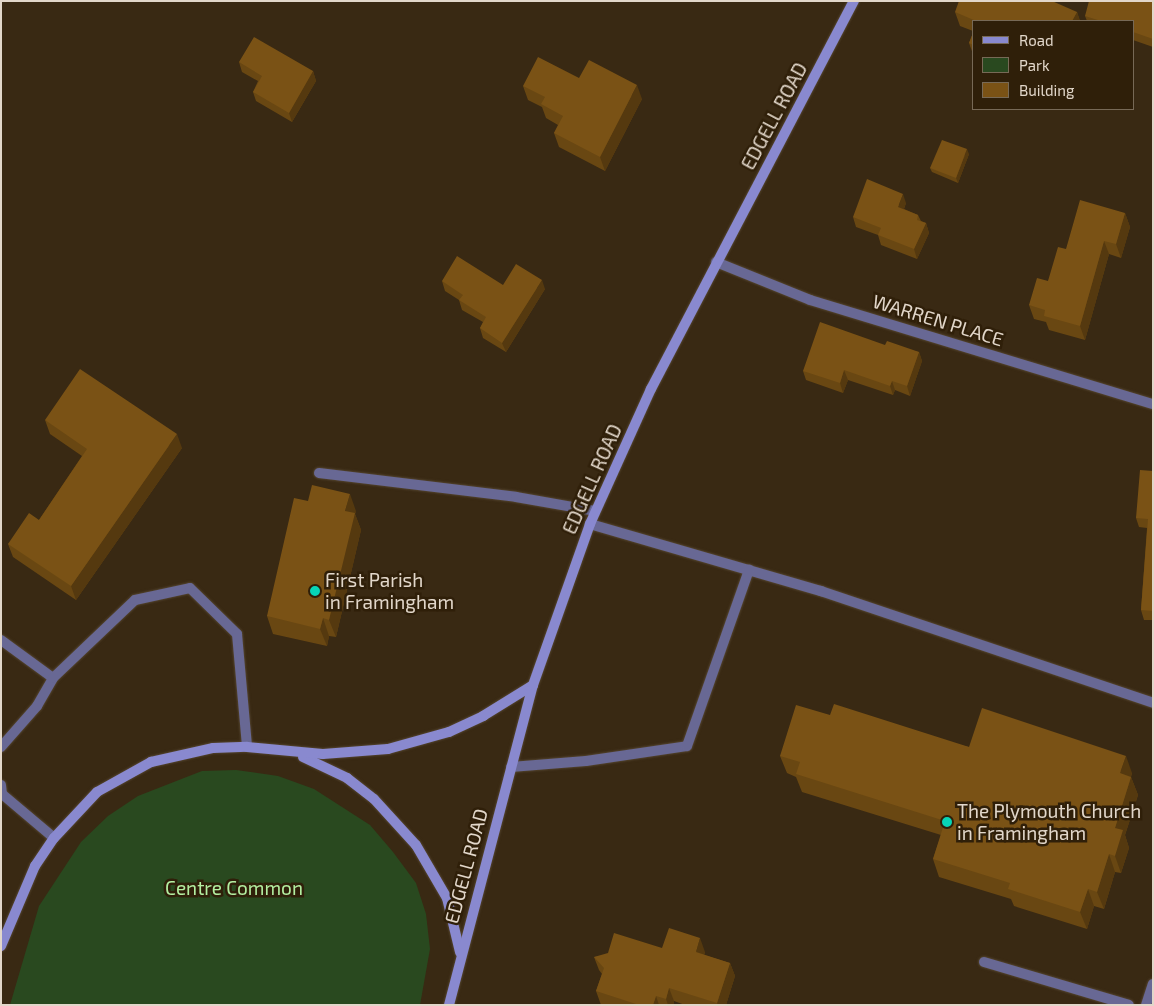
<!DOCTYPE html>
<style>
body{margin:0}
#map{position:relative;width:1154px;height:1006px;overflow:hidden;background:#392913;font-family:"Exo 2",sans-serif}
div>[style]{position:absolute}
.green>*{inset:0;background:#29491f}
.roads{filter:drop-shadow(0 0 1px #544530) drop-shadow(0 0 1px #544530)}
.service>*{height:10px;margin:-5px;padding:0 5px;transform-origin:5px;border-radius:5px;background:#686894}
.minor>*{height:10px;margin:-5px;padding:0 5px;transform-origin:5px;border-radius:5px;background:#686894}
.secondary>*{height:10px;margin:-5px;padding:0 5px;transform-origin:5px;border-radius:5px;background:#8989cf}
.wall>*{inset:0;background:#694712}
.shaded-wall>*{inset:0;background:#55390f}
.building>*{inset:0;background:#7a5215}
.dots>*{width:14px;height:14px;translate:-50% -50%;box-sizing:border-box;border:2px solid #2f1f09;border-radius:50%}
span{translate:-50% -50%;white-space:nowrap;text-align:center;line-height:1.15;-webkit-text-stroke:5px #2f1f09;paint-order:stroke}
.street-label{font-size:19px;color:#e2d7ca}
.poi-label{font-size:19px;color:#e2d7ca}
.left{translate:0 -50%;text-align:left}
.park-label{font-size:19px;color:#b3efa1}
.frame{position:absolute;inset:0;border:2px solid #e2d7ca;pointer-events:none}
.legend{position:absolute;left:972px;top:20px;width:162px;height:90px;box-sizing:border-box;background:#2f1f09;border:1px solid #776956;margin:0;padding:6px 9px;list-style:none;font-size:15px;color:#e2d7ca}
.legend li{display:flex;align-items:center;gap:10px;height:25px}
.legend b{width:25px;border:1px solid #776956}
</style>
<div id="map">
<div class="green">
<i style="clip-path:polygon(236px 770px,278px 776px,314px 789px,370px 825px,393px 852px,416px 883px,426px 914px,430px 949px,420px 1005px,10px 1005px,39px 906px,81px 842px,108px 816px,138px 796px,202px 771px)"></i>
</div>
<div class="roads">
<div class="service">
<i style="left:319px;top:473px;width:198px;rotate:6.9deg"></i>
<i style="left:516px;top:497px;width:80px;rotate:10deg"></i>
<i style="left:590px;top:524px;width:241px;rotate:16.2deg"></i>
<i style="left:821px;top:591px;width:350px;rotate:18.6deg"></i>
<i style="left:1px;top:640px;width:64px;rotate:36.2deg"></i>
<i style="left:1px;top:747px;width:55px;rotate:-48.7deg"></i>
<i style="left:37px;top:706px;width:32px;rotate:-60deg"></i>
<i style="left:53px;top:678px;width:113px;rotate:-43.6deg"></i>
<i style="left:135px;top:600px;width:56px;rotate:-12.3deg"></i>
<i style="left:190px;top:588px;width:66px;rotate:44.4deg"></i>
<i style="left:237px;top:634px;width:113px;rotate:84.9deg"></i>
<i style="left:511px;top:767px;width:75px;rotate:-4.6deg"></i>
<i style="left:586px;top:761px;width:102px;rotate:-8.4deg"></i>
<i style="left:687px;top:746px;width:187px;rotate:-70.6deg"></i>
<i style="left:1px;top:785px;width:9px;rotate:84deg"></i>
<i style="left:2px;top:794px;width:68px;rotate:40.2deg"></i>
<i style="left:984px;top:962px;width:151px;rotate:16.5deg"></i>
<i style="left:1146px;top:1005px;width:22px;rotate:-72deg"></i>
</div>
<div class="minor">
<i style="left:716px;top:262px;width:101px;rotate:22deg"></i>
<i style="left:810px;top:300px;width:358px;rotate:16.9deg"></i>
</div>
<div class="secondary">
<i style="left:303px;top:757px;width:49px;rotate:25.5deg"></i>
<i style="left:347px;top:778px;width:34px;rotate:38deg"></i>
<i style="left:374px;top:799px;width:62px;rotate:47.6deg"></i>
<i style="left:416px;top:845px;width:61px;rotate:59.7deg"></i>
<i style="left:447px;top:898px;width:56px;rotate:76.5deg"></i>
<i style="left:1px;top:946px;width:87px;rotate:-67deg"></i>
<i style="left:35px;top:866px;width:34px;rotate:-56deg"></i>
<i style="left:54px;top:838px;width:63px;rotate:-46.9deg"></i>
<i style="left:97px;top:792px;width:62px;rotate:-29.1deg"></i>
<i style="left:151px;top:762px;width:64px;rotate:-12.7deg"></i>
<i style="left:213px;top:748px;width:34px;rotate:-2deg"></i>
<i style="left:247px;top:747px;width:76px;rotate:5.3deg"></i>
<i style="left:323px;top:754px;width:65px;rotate:-4.4deg"></i>
<i style="left:388px;top:749px;width:63px;rotate:-15.6deg"></i>
<i style="left:449px;top:732px;width:38px;rotate:-25deg"></i>
<i style="left:483px;top:716px;width:59px;rotate:-31.8deg"></i>
<i style="left:449px;top:1005px;width:331px;rotate:-75.3deg"></i>
<i style="left:533px;top:685px;width:171px;rotate:-70.5deg"></i>
<i style="left:590px;top:524px;width:148px;rotate:-65.7deg"></i>
<i style="left:651px;top:389px;width:438px;rotate:-62.4deg"></i>
</div>
</div>
<div class="wall">
<i style="clip-path:polygon(1153px 2px,1153px 47px,1133px 40px,1133px 21px,1087px 21px,1085px 16px)"></i>
<i style="clip-path:polygon(955px 12px,1077px 12px,1080px 21px,973px 21px,973px 31px,960px 26px)"></i>
<i style="clip-path:polygon(973px 33px,973px 54px,969px 43px)"></i>
<i style="clip-path:polygon(239px 62px,313px 71px,316px 81px,292px 122px,256px 101px,253px 92px,258px 81px,242px 72px)"></i>
<i style="clip-path:polygon(579px 78px,642px 99px,605px 171px,559px 147px,554px 133px,558px 125px,546px 118px,542px 107px,528px 100px,523px 86px)"></i>
<i style="clip-path:polygon(969px 154px,958px 183px,932px 172px,930px 168px)"></i>
<i style="clip-path:polygon(906px 203px,904px 209px,918px 215px,921px 221px,926px 223px,929px 233px,917px 259px,881px 245px,878px 235px,856px 227px,853px 217px)"></i>
<i style="clip-path:polygon(1125px 213px,1130px 227px,1121px 258px,1109px 254px,1085px 340px,1049px 330px,1046px 322px,1034px 319px,1029px 305px,1048px 281px,1066px 249px)"></i>
<i style="clip-path:polygon(442px 281px,503px 285px,545px 289px,506px 352px,483px 338px,480px 328px,483px 322px,462px 310px,459px 300px,445px 291px)"></i>
<i style="clip-path:polygon(885px 345px,919px 352px,922px 361px,910px 396px,895px 390px,893px 395px,848px 380px,843px 393px,806px 380px,803px 371px)"></i>
<i style="clip-path:polygon(45px 420px,182px 448px,76px 600px,13px 557px,8px 544px,39px 520px,82px 456px,50px 434px)"></i>
<i style="clip-path:polygon(1153px 471px,1153px 620px,1144px 620px,1141px 610px,1147px 528px,1139px 527px,1136px 518px)"></i>
<i style="clip-path:polygon(356px 511px,355px 514px,361px 530px,336px 637px,329px 636px,327px 646px,273px 634px,267px 616px)"></i>
<i style="clip-path:polygon(830px 715px,969px 747px,1132px 773px,1131px 777px,1138px 795px,1125px 835px,1129px 848px,1121px 873px,1115px 872px,1104px 909px,1094px 906px,1087px 929px,1014px 906px,1011px 899px,939px 877px,933px 859px,941px 835px,802px 792px,796px 777px,787px 773px,780px 756px)"></i>
<i style="clip-path:polygon(662px 948px,705px 952px,704px 955px,730px 963px,735px 976px,726px 1005px,685px 1005px,674px 1001px,674px 1005px,601px 1005px,596px 991px,602px 974px,599px 970px,594px 957px)"></i>
</div>
<div class="shaded-wall">
<i style="clip-path:polygon(1077px 12px,1080px 21px,1072px 21px)"></i>
<i style="clip-path:polygon(313px 71px,316px 81px,292px 122px,289px 113px)"></i>
<i style="clip-path:polygon(637px 85px,642px 99px,605px 171px,600px 157px)"></i>
<i style="clip-path:polygon(967px 149px,969px 154px,958px 183px,956px 178px)"></i>
<i style="clip-path:polygon(903px 194px,906px 203px,901px 217px,898px 207px)"></i>
<i style="clip-path:polygon(1125px 213px,1130px 227px,1121px 258px,1116px 244px)"></i>
<i style="clip-path:polygon(926px 223px,929px 233px,917px 259px,914px 249px)"></i>
<i style="clip-path:polygon(1104px 241px,1109px 254px,1085px 340px,1080px 326px)"></i>
<i style="clip-path:polygon(542px 280px,545px 289px,506px 352px,502px 343px)"></i>
<i style="clip-path:polygon(919px 352px,922px 361px,910px 396px,907px 386px)"></i>
<i style="clip-path:polygon(844px 370px,848px 380px,843px 393px,840px 383px)"></i>
<i style="clip-path:polygon(892px 381px,895px 390px,893px 395px,890px 386px)"></i>
<i style="clip-path:polygon(177px 434px,182px 448px,76px 600px,71px 586px)"></i>
<i style="clip-path:polygon(350px 494px,356px 511px,355px 514px,361px 530px,336px 637px,329px 620px,345px 511px)"></i>
<i style="clip-path:polygon(323px 618px,329px 636px,327px 646px,320px 629px)"></i>
<i style="clip-path:polygon(1126px 756px,1132px 773px,1126px 791px,1120px 773px)"></i>
<i style="clip-path:polygon(1131px 777px,1138px 795px,1125px 835px,1129px 848px,1121px 873px,1115px 856px,1115px 828px)"></i>
<i style="clip-path:polygon(1109px 854px,1115px 872px,1104px 909px,1097px 892px)"></i>
<i style="clip-path:polygon(1088px 889px,1094px 906px,1087px 929px,1080px 912px)"></i>
<i style="clip-path:polygon(700px 938px,705px 952px,701px 966px,696px 952px)"></i>
<i style="clip-path:polygon(730px 963px,735px 976px,726px 1005px,718px 1005px,717px 1003px)"></i>
<i style="clip-path:polygon(669px 988px,674px 1001px,674px 1005px,668px 1005px,666px 999px)"></i>
<i style="clip-path:polygon(656px 996px,659px 1005px,653px 1005px)"></i>
</div>
<div class="building">
<i style="clip-path:polygon(959px 1px,1052px 1px,1077px 12px,1072px 21px,976px 21px,955px 12px)"></i>
<i style="clip-path:polygon(1089px 1px,1149px 1px,1153px 2px,1153px 39px,1133px 32px,1133px 21px,1101px 21px,1085px 16px)"></i>
<i style="clip-path:polygon(973px 33px,973px 45px,969px 43px)"></i>
<i style="clip-path:polygon(254px 37px,313px 71px,289px 113px,253px 92px,262px 76px,239px 62px)"></i>
<i style="clip-path:polygon(538px 57px,579px 78px,589px 60px,637px 85px,600px 157px,554px 133px,563px 116px,541px 104px,545px 97px,523px 86px)"></i>
<i style="clip-path:polygon(942px 140px,967px 149px,956px 178px,930px 168px)"></i>
<i style="clip-path:polygon(867px 179px,903px 194px,898px 207px,918px 215px,917px 220px,926px 223px,914px 249px,878px 235px,881px 228px,853px 217px)"></i>
<i style="clip-path:polygon(1080px 200px,1125px 213px,1116px 244px,1104px 241px,1080px 326px,1044px 316px,1045px 310px,1029px 305px,1037px 278px,1048px 281px,1058px 247px,1066px 249px)"></i>
<i style="clip-path:polygon(457px 256px,503px 285px,516px 264px,542px 280px,502px 343px,480px 328px,486px 317px,459px 300px,463px 295px,442px 281px)"></i>
<i style="clip-path:polygon(820px 322px,885px 345px,887px 341px,919px 352px,907px 386px,892px 381px,890px 386px,844px 370px,840px 383px,803px 371px)"></i>
<i style="clip-path:polygon(80px 369px,177px 434px,71px 586px,8px 544px,29px 513px,39px 520px,87px 449px,45px 420px)"></i>
<i style="clip-path:polygon(1140px 470px,1153px 471px,1153px 611px,1141px 610px,1148px 519px,1136px 518px)"></i>
<i style="clip-path:polygon(312px 485px,350px 494px,345px 511px,355px 513px,329px 620px,323px 618px,320px 629px,267px 616px,294px 498px,308px 501px)"></i>
<i style="clip-path:polygon(834px 704px,969px 747px,982px 708px,1126px 756px,1120px 773px,1131px 777px,1115px 828px,1123px 830px,1115px 856px,1109px 854px,1097px 892px,1088px 889px,1080px 912px,1008px 889px,1010px 883px,933px 859px,945px 821px,796px 774px,800px 762px,780px 756px,796px 705px,830px 715px)"></i>
<i style="clip-path:polygon(669px 928px,700px 938px,696px 952px,730px 963px,717px 1003px,669px 988px,666px 999px,656px 996px,653px 1005px,639px 1005px,596px 991px,604px 968px,594px 957px,608px 953px,614px 933px,662px 948px)"></i>
</div>
<div class="dots">
<i style="left:315px;top:591px;background:#07d5b6"></i>
<i style="left:947px;top:822px;background:#07d5b6"></i>
</div>
<div class="street-label">
<span style="left:774px;top:116px;rotate:-62deg">EDGELL ROAD</span>
<span style="left:938px;top:320px;rotate:17deg">WARREN PLACE</span>
<span style="left:592px;top:479px;rotate:-66deg">EDGELL ROAD</span>
<span style="left:466px;top:866px;rotate:-75deg">EDGELL ROAD</span>
</div>
<div class="poi-label">
<span class="left" style="left:325px;top:591px">First Parish<br>in Framingham</span>
<span class="left" style="left:957px;top:822px">The Plymouth Church<br>in Framingham</span>
</div>
<div class="park-label">
<span style="left:234px;top:888px">Centre Common</span>
</div>
<div class="frame"></div>
<ul class="legend">
<li><b style="height:6px;background:#8989cf"></b>Road</li>
<li><b style="height:14px;background:#29491f"></b>Park</li>
<li><b style="height:14px;background:#7a5215"></b>Building</li>
</ul>
</div>
